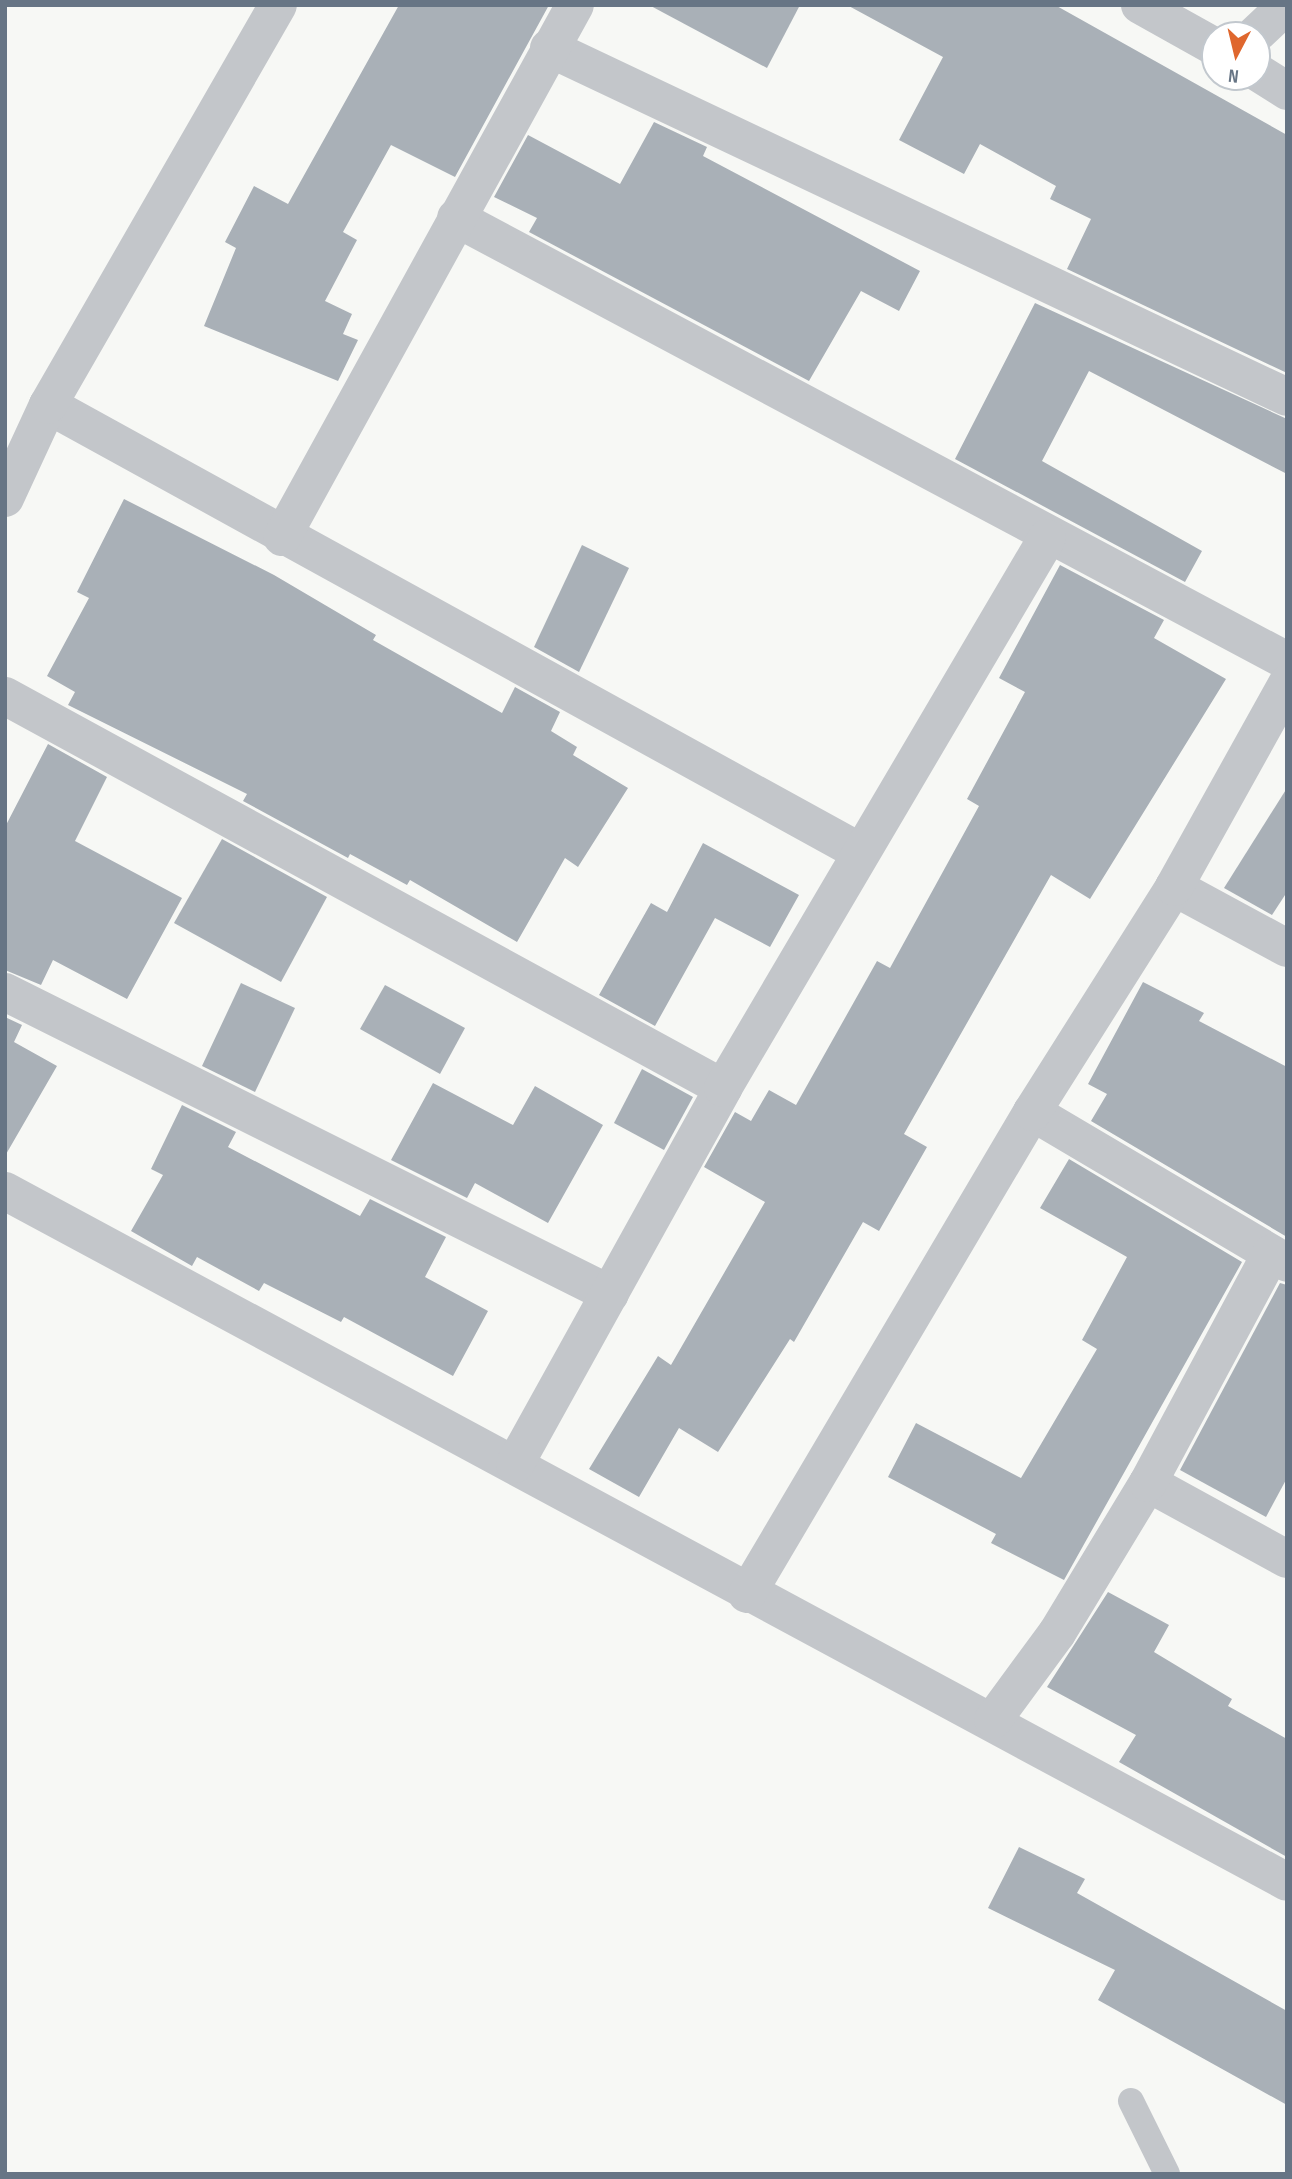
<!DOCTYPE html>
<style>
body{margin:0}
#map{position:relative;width:1292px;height:2179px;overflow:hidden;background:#f7f8f5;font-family:"Sofia Sans Condensed",sans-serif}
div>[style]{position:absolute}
.building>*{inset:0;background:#a9b0b7}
.service>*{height:26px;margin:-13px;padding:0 13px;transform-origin:13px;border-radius:13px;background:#c3c6ca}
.minor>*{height:38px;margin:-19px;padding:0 19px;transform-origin:19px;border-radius:19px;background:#c3c6ca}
span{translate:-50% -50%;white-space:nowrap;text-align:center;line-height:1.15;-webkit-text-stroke:7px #fff;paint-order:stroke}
.frame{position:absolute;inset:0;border:7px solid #677585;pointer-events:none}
.north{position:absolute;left:1201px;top:21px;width:70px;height:70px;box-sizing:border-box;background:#fff;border:2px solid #c2c8ce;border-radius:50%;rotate:187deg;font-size:19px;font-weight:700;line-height:28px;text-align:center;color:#677585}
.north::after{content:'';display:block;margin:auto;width:24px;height:32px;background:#df672e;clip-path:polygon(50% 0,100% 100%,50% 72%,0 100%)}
</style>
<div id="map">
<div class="building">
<i style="clip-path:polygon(399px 5px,549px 5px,455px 177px,391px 145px,343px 232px,357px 240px,325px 301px,352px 314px,343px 334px,358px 340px,338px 381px,204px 326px,236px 248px,225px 242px,254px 186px,288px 204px)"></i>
<i style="clip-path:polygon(649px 5px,800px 5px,767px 68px)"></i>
<i style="clip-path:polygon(847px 5px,1055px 5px,1287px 135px,1287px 373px,1067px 269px,1091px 219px,1050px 199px,1056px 186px,980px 144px,964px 174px,899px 140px,943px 57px)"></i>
<i style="clip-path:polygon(654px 122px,707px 147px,703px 156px,920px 271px,899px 311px,861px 291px,809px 381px,529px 232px,537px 218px,494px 197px,528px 135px,620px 184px)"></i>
<i style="clip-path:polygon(1035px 303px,1287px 419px,1287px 474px,1089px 371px,1042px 461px,1202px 551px,1185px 582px,955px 459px)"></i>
<i style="clip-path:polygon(124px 499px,274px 575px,376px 635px,373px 640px,502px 713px,515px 687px,560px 712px,551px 731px,577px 747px,573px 755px,628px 788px,578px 867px,565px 858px,517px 942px,410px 880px,407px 885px,350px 854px,348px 858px,243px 801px,247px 794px,68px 705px,75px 692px,47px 676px,89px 598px,77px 592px)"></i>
<i style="clip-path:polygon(582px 545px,629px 568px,579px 672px,534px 647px)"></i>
<i style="clip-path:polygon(1060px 565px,1164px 620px,1154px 638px,1226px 679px,1090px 899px,1051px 875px,904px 1134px,927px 1147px,879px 1231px,863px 1222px,794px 1342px,790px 1339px,718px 1452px,679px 1428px,639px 1497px,589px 1469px,658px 1356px,671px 1365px,765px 1202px,704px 1167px,735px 1112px,751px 1121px,769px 1090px,796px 1105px,877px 961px,890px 968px,979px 806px,967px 799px,1025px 692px,999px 678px)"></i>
<i style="clip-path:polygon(48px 744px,107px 777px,75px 841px,182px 898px,127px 999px,53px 960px,41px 985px,5px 970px,5px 827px)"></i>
<i style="clip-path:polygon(1287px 788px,1287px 892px,1272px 915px,1224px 888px)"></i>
<i style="clip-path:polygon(222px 839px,327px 897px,281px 982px,174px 923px)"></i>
<i style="clip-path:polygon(703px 843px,799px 895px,770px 947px,715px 918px,655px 1026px,599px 995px,651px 903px,667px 912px)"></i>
<i style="clip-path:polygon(1143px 982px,1204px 1013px,1199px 1021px,1287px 1067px,1287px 1237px,1091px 1121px,1107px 1094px,1088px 1084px)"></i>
<i style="clip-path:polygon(241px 983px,295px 1008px,255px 1092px,202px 1066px)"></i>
<i style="clip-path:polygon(385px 985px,465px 1028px,440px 1074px,360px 1029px)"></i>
<i style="clip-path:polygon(5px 1017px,22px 1025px,14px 1042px,57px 1066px,5px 1156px)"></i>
<i style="clip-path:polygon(642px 1069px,693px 1097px,664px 1150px,614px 1123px)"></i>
<i style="clip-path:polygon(433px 1083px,513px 1125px,535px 1086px,603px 1125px,548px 1223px,475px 1183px,467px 1198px,391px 1160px)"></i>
<i style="clip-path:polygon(182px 1105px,236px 1132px,228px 1147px,360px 1216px,370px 1199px,446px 1237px,425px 1277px,488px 1311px,453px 1376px,344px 1317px,341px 1322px,264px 1283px,259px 1291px,197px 1257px,192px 1266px,131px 1231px,163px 1175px,151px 1169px)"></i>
<i style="clip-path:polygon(1069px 1159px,1242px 1262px,1064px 1580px,991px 1543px,996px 1534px,888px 1477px,916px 1423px,1021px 1478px,1097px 1349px,1082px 1340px,1127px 1257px,1040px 1208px)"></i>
<i style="clip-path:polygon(1280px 1283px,1287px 1285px,1287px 1478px,1266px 1517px,1180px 1470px)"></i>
<i style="clip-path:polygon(1108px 1592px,1169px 1625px,1154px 1652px,1232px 1699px,1228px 1706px,1287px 1739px,1287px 1857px,1119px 1762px,1136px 1735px,1047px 1687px)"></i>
<i style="clip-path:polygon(1019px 1847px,1085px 1879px,1077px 1893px,1287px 2011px,1287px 2105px,1098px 2000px,1115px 1970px,988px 1908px)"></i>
</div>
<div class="service">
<i style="left:1131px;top:2101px;width:81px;rotate:63.7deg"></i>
</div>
<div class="minor">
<i style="left:1140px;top:5px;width:86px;rotate:29.2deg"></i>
<i style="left:1255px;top:35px;width:44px;rotate:-43.2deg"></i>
<i style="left:549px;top:48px;width:816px;rotate:25.31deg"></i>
<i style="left:1257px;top:72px;width:36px;rotate:32deg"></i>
<i style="left:456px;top:218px;width:942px;rotate:28.06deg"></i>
<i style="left:48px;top:405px;width:927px;rotate:28.83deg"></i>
<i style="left:5px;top:498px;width:102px;rotate:-65.2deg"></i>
<i style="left:48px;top:405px;width:461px;rotate:-60.1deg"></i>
<i style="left:282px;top:537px;width:607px;rotate:-61.16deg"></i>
<i style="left:5px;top:696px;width:818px;rotate:28.63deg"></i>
<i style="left:1174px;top:887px;width:128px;rotate:28.4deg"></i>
<i style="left:5px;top:992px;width:676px;rotate:26.53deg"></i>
<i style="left:1032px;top:1112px;width:296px;rotate:30.6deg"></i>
<i style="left:5px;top:1191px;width:1456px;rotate:28.32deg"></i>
<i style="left:515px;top:1464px;width:430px;rotate:-61deg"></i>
<i style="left:723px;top:1088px;width:638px;rotate:-59.5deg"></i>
<i style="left:1148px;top:1483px;width:158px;rotate:28.7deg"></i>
<i style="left:747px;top:1594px;width:560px;rotate:-59.4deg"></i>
<i style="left:1032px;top:1112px;width:266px;rotate:-57.7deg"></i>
<i style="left:1174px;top:887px;width:232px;rotate:-60.9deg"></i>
<i style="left:993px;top:1720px;width:108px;rotate:-53.7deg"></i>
<i style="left:1057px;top:1633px;width:175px;rotate:-58.8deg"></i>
<i style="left:1148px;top:1483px;width:260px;rotate:-61.8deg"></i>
</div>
<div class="frame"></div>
<div class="north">N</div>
</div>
